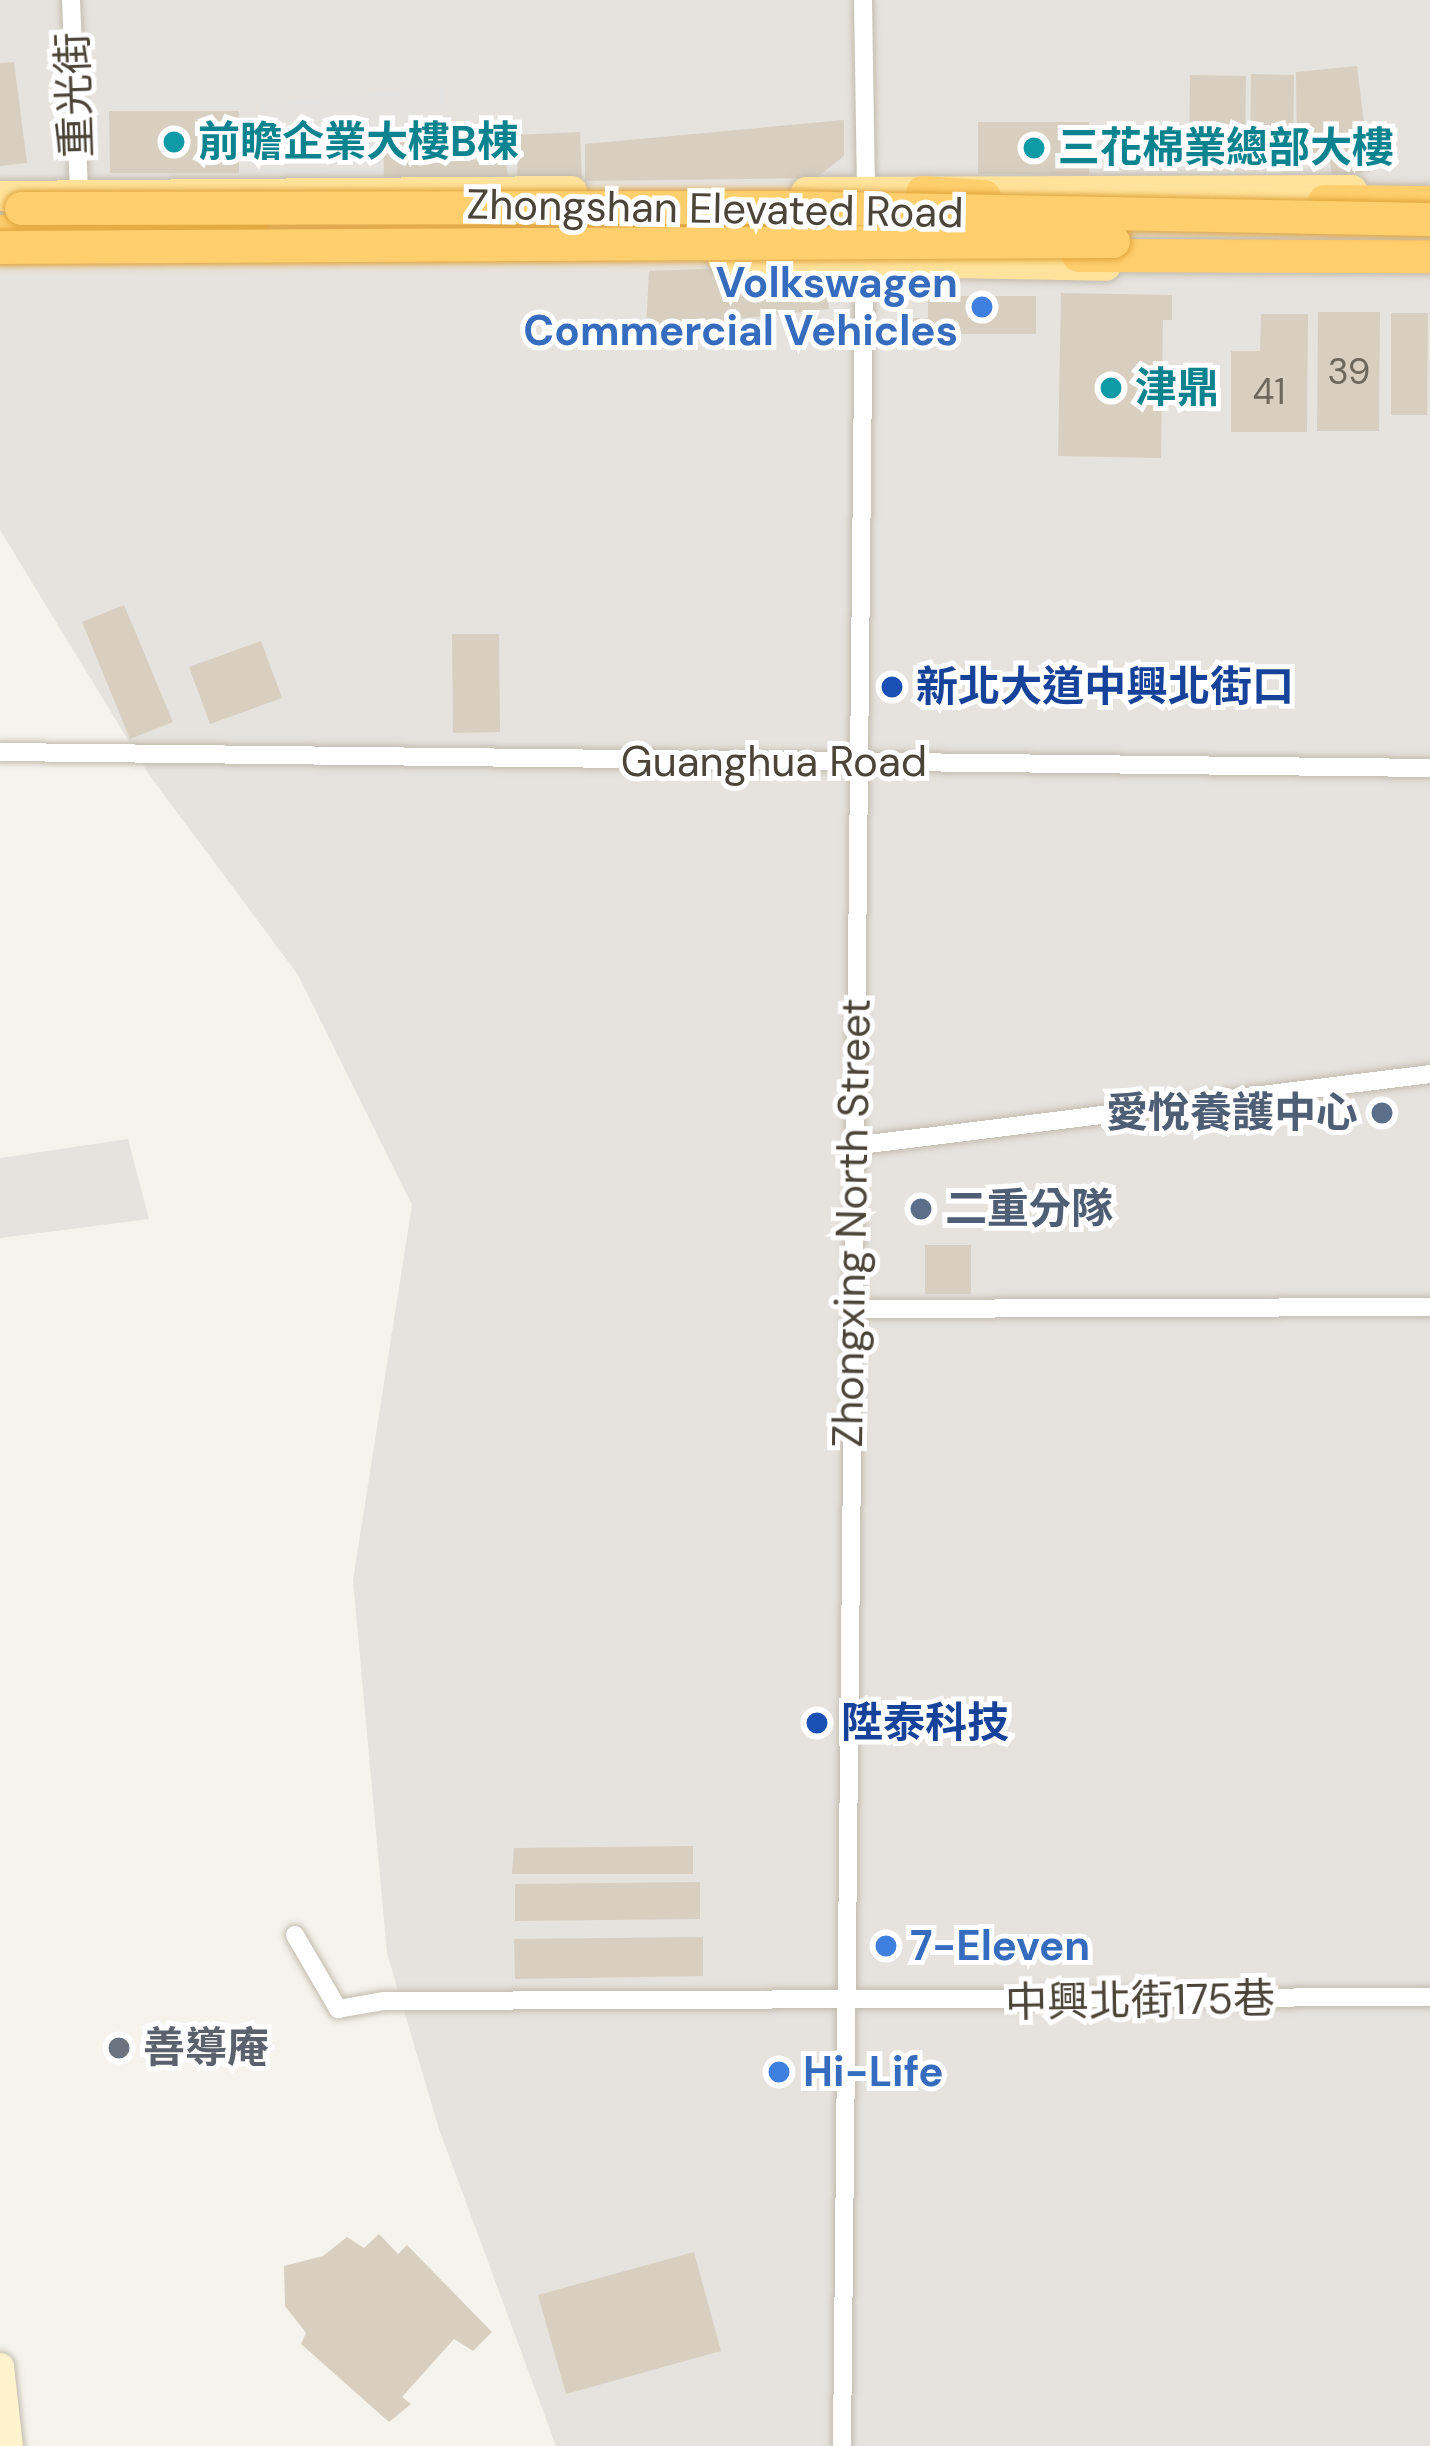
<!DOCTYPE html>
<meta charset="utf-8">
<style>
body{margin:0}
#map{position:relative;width:1430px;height:2446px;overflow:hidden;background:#f6f3ec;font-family:"DM Sans","Noto Sans TC",sans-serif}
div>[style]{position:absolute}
.industrial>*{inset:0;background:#e6e2dd}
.parking>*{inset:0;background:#e5e3e0}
.building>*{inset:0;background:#d8cfc1}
.roads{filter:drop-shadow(0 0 3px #c2bbae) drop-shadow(0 0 3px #c2bbae)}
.street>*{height:18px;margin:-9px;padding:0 9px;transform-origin:9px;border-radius:9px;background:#fff}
.secondary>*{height:27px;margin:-13.5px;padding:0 13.5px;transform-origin:13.5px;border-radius:13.5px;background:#fff3cd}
.primary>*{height:30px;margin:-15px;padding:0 15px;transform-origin:15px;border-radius:15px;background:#ffe39c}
.highway>*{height:33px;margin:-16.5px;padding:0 16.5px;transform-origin:16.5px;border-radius:16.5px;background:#ffcf6e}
.bridges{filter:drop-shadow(0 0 3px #e0a43c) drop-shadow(0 0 3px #e0a43c)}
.highway-bridge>*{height:33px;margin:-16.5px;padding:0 16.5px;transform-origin:16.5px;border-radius:16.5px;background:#ffcf6e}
.dots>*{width:33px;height:33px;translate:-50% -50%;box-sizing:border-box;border:6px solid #fff;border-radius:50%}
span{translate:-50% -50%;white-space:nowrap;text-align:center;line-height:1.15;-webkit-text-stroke:10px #fff;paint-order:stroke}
.number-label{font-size:36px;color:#6e675b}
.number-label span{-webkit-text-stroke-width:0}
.street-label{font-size:42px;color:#4b4439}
.culture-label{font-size:42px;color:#0d838f;font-weight:700}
.left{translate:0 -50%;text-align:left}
.shop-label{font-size:42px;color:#366cbe;font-weight:700}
.right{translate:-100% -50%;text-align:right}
.transit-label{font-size:42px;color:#164399;font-weight:700}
.service-label{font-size:42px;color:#4e5e75;font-weight:700}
.worship-label{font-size:42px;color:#5b616d;font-weight:700}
</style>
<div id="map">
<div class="industrial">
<i style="clip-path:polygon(0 0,1430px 0,1430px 2446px,556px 2446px,439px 2129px,387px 1953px,353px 1580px,412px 1205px,298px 975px,150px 776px,0 530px)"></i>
<i style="clip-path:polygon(128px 1139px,149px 1219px,0 1238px,0 1158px)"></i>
</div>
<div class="parking">
<i style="clip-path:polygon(442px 86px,450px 125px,504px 127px,510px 181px,263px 173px,261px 104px)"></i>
</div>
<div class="building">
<i style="clip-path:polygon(14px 62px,27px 163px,0 166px,0 63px)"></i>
<i style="clip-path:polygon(1357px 66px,1370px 172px,1332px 177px,1329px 152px,1297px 154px,1296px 72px)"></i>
<i style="clip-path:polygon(1251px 74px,1294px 75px,1293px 163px,1250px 163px)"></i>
<i style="clip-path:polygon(1190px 75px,1246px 76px,1245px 158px,1189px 157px)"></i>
<i style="clip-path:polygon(109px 111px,239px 111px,239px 173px,110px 173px)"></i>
<i style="clip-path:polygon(844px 120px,844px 156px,816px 178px,585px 181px,585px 144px)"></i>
<i style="clip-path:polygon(978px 122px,1089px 122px,1089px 175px,978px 174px)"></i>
<i style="clip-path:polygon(580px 132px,582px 183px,518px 185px,516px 135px)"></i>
<i style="clip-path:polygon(383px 138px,411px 138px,411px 165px,505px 157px,508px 176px,384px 177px)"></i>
<i style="clip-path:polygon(727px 268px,728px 280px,812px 273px,827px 286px,829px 309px,646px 329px,649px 271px)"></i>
<i style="clip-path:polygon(1061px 293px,1172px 295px,1172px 320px,1163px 320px,1161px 458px,1058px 456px)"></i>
<i style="clip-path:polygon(928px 296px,1036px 296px,1036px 334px,901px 334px,901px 318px,928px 318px)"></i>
<i style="clip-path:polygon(1318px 312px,1380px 312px,1379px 431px,1317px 431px)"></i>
<i style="clip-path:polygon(1391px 313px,1428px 313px,1427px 415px,1391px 415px)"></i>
<i style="clip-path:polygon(1261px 314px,1308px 314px,1307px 432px,1231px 432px,1231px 351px,1260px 351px)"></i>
<i style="clip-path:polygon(124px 605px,173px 722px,130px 739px,82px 622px)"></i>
<i style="clip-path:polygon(452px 634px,499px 634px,500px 732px,453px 733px)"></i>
<i style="clip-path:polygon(261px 641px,282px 698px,210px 724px,189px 667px)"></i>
<i style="clip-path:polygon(925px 1245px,971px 1245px,971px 1294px,925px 1294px)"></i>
<i style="clip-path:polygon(693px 1846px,693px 1874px,512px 1874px,514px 1848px)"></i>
<i style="clip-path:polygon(700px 1882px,700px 1919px,515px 1921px,515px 1884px)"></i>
<i style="clip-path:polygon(703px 1937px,703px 1976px,515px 1979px,514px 1939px)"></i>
<i style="clip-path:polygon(379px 2234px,398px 2254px,407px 2245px,492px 2332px,473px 2351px,454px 2339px,402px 2397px,411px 2404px,389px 2422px,301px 2344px,306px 2333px,285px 2306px,284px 2266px,323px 2256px,347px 2237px,364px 2248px)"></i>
<i style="clip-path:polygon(694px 2252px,721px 2351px,566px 2394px,538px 2295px)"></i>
</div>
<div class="roads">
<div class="street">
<i style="left:71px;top:0;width:190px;rotate:87.6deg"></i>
<i style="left:863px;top:0;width:198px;rotate:89.1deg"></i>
<i style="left:0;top:752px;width:1430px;rotate:0.64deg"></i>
<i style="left:853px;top:1146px;width:581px;rotate:-7.11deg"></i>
<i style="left:853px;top:1309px;width:577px;rotate:-0.2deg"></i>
<i style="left:295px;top:1935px;width:86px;rotate:59.8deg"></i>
<i style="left:338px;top:2009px;width:47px;rotate:-9.9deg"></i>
<i style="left:384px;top:2001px;width:1046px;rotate:-0.22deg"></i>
<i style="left:842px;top:2446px;width:2191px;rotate:-89.42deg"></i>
</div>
<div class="secondary">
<i style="left:0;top:2366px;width:81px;rotate:83.6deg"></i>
</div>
<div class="primary">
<i style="left:806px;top:192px;width:546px;rotate:-0.21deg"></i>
<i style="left:0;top:196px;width:572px;rotate:-0.5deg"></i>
<i style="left:723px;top:259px;width:383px;rotate:1deg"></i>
</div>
<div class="highway">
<i style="left:922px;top:192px;width:62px;rotate:3.7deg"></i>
<i style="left:1324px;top:201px;width:106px;rotate:0.5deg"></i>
<i style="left:0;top:231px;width:250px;rotate:-1.1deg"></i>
<i style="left:1078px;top:255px;width:352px;rotate:0.2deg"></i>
</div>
</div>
<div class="bridges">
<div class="highway-bridge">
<i style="left:21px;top:208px;width:760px;rotate:-0.08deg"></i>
<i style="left:781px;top:207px;width:649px;rotate:1.06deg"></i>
<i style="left:0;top:247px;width:1113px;rotate:-0.31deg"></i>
</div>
</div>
<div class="dots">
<i style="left:174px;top:142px;background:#0f9aa8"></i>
<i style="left:1034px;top:148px;background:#0f9aa8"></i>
<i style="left:982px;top:307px;background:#3f7fe0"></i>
<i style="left:1111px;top:388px;background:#0f9aa8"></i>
<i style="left:892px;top:687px;background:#1a4fb4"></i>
<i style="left:1382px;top:1113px;background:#5c6f8a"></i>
<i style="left:921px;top:1209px;background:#5c6f8a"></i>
<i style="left:817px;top:1723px;background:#1a4fb4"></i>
<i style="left:886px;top:1946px;background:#3f7fe0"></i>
<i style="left:119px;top:2048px;background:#6b7280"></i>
<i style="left:779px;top:2072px;background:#3f7fe0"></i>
</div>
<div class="number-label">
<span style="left:1349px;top:372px">39</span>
<span style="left:1269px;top:392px">41</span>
</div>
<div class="street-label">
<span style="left:75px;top:95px;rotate:-92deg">重光街</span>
<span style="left:715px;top:209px;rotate:1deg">Zhongshan Elevated Road</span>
<span style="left:774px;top:762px">Guanghua Road</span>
<span style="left:852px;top:1223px;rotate:-89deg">Zhongxing North Street</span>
<span style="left:1140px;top:2001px;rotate:-1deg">中興北街175巷</span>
</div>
<div class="culture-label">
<span class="left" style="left:198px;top:142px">前瞻企業大樓B棟</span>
<span class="left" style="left:1058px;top:148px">三花棉業總部大樓</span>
<span class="left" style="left:1135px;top:388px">津鼎</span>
</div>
<div class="shop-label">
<span class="right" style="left:958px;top:307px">Volkswagen<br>Commercial Vehicles</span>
<span class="left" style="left:910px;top:1946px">7-Eleven</span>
<span class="left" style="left:803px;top:2072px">Hi-Life</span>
</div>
<div class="transit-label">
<span class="left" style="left:916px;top:687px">新北大道中興北街口</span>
<span class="left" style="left:841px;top:1723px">陞泰科技</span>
</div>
<div class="service-label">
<span class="right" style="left:1358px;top:1113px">愛悅養護中心</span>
<span class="left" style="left:945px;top:1209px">二重分隊</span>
</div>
<div class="worship-label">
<span class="left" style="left:143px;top:2048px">善導庵</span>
</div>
</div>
